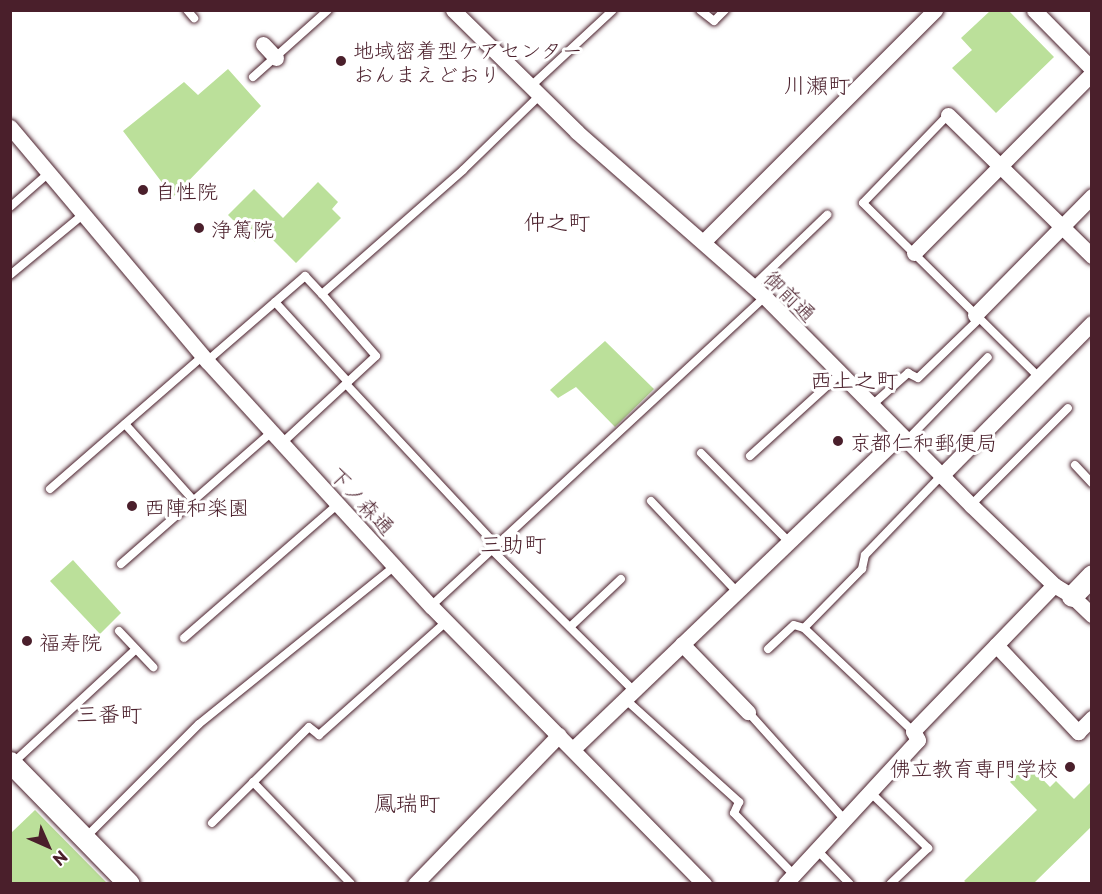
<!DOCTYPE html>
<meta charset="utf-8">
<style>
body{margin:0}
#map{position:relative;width:1102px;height:894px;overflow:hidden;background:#fff;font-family:"Playpen Sans","Klee One",sans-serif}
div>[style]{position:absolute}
.green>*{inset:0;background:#bbe09a}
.roads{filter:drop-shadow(0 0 2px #4a1f2b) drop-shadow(0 0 2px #4a1f2b)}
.lane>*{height:8px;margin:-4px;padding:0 4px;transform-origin:4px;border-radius:4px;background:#fff}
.street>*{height:15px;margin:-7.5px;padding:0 7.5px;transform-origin:7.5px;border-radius:7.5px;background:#fff}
.secondary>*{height:21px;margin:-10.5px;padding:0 10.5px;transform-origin:10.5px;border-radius:10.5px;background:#fff}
.dots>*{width:16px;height:16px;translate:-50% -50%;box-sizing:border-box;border:3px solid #fff;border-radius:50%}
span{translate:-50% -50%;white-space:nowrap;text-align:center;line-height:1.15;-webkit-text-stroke:6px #fff;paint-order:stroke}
.poi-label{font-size:21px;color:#4a1f2b}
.left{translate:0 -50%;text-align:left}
.right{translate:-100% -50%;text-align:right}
.street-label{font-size:21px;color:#4a1f2b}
.neighbourhood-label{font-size:22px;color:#4a1f2b}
.frame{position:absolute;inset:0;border:12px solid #4a1f2b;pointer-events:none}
.north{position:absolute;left:18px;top:816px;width:60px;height:60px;-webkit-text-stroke:4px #fff;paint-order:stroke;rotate:135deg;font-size:16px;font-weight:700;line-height:24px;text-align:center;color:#4a1f2b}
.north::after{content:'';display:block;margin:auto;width:21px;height:27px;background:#4a1f2b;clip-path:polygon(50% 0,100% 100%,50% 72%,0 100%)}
</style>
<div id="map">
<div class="green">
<i style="clip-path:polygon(990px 11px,1009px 11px,1054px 57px,996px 113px,952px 68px,972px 50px,961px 38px)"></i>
<i style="clip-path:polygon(228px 69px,261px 106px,173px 197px,123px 131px,184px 82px,198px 95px)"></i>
<i style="clip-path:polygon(318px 182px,338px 202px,332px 209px,341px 218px,296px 263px,266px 233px,255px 242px,228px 215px,254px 189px,283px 218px)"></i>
<i style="clip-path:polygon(605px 341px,654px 389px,615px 427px,576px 387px,558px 398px,550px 390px)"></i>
<i style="clip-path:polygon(73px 560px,121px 613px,100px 634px,50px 581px)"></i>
<i style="clip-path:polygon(1028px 764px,1050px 787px,1056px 781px,1074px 799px,1091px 782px,1091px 827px,1034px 883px,967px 883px,964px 881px,1037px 810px,1010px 782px)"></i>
<i style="clip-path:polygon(35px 810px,107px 883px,11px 883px,11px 833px)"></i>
</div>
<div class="roads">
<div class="lane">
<i style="left:187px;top:10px;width:11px;rotate:49deg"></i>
<i style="left:700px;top:10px;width:18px;rotate:38deg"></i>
<i style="left:714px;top:21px;width:16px;rotate:-45deg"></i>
<i style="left:253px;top:77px;width:101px;rotate:-41.8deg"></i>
<i style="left:530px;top:87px;width:113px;rotate:-42.9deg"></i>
<i style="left:948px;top:115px;width:122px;rotate:134deg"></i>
<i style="left:863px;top:203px;width:247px;rotate:44.7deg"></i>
<i style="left:10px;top:207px;width:53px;rotate:-41.2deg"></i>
<i style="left:10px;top:275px;width:97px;rotate:-39.6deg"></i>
<i style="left:753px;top:286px;width:103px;rotate:-43.8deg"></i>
<i style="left:275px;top:302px;width:108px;rotate:47.6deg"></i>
<i style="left:207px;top:361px;width:130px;rotate:-40.9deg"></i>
<i style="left:305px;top:276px;width:25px;rotate:47deg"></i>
<i style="left:346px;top:384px;width:221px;rotate:47deg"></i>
<i style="left:871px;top:406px;width:50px;rotate:-41.7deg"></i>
<i style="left:908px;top:373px;width:11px;rotate:27deg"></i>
<i style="left:918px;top:378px;width:85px;rotate:-44deg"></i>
<i style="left:125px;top:424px;width:103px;rotate:48.1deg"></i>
<i style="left:906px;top:441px;width:117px;rotate:-45.7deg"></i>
<i style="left:282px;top:443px;width:128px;rotate:-42.8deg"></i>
<i style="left:376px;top:356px;width:82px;rotate:-131.1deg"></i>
<i style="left:322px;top:294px;width:188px;rotate:-41.3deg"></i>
<i style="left:463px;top:170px;width:106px;rotate:-44.2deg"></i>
<i style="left:701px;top:453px;width:125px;rotate:45.3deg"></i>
<i style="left:750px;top:456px;width:120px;rotate:-42.3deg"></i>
<i style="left:1075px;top:465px;width:25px;rotate:47deg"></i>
<i style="left:50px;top:489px;width:203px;rotate:-41deg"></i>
<i style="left:651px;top:501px;width:125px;rotate:46.6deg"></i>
<i style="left:971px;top:505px;width:137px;rotate:-45deg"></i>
<i style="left:492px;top:550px;width:200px;rotate:44.8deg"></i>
<i style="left:121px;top:564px;width:201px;rotate:-41.2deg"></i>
<i style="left:431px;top:606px;width:455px;rotate:-42.8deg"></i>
<i style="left:570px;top:627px;width:70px;rotate:-43.3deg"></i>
<i style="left:804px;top:628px;width:150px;rotate:43.4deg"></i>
<i style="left:119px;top:631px;width:50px;rotate:46.6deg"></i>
<i style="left:184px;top:638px;width:204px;rotate:-41deg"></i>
<i style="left:768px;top:649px;width:35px;rotate:-43deg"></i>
<i style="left:794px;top:625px;width:10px;rotate:17deg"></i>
<i style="left:804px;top:628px;width:83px;rotate:-45.5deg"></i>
<i style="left:862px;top:569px;width:14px;rotate:-78deg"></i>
<i style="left:865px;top:555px;width:110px;rotate:-46.1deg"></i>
<i style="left:625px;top:699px;width:154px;rotate:42.1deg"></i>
<i style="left:739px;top:802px;width:12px;rotate:114deg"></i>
<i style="left:734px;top:813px;width:86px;rotate:45.9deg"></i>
<i style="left:748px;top:712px;width:145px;rotate:48.1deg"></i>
<i style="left:14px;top:762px;width:166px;rotate:-42.8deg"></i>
<i style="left:253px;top:782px;width:141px;rotate:46.1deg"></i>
<i style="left:870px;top:792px;width:81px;rotate:44deg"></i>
<i style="left:928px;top:848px;width:52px;rotate:136.5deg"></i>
<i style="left:212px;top:823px;width:136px;rotate:-44.7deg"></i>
<i style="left:309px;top:727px;width:13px;rotate:39deg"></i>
<i style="left:319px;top:735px;width:170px;rotate:-41.7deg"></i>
<i style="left:85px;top:838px;width:161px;rotate:-45deg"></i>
<i style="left:199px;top:724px;width:252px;rotate:-38.9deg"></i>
<i style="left:817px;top:850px;width:47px;rotate:45.9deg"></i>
</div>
<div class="street">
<i style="left:453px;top:10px;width:174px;rotate:44.5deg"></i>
<i style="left:577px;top:132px;width:250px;rotate:41.3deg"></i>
<i style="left:765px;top:297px;width:293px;rotate:45.3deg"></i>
<i style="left:971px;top:505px;width:115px;rotate:43.9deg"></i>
<i style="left:1054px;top:585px;width:21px;rotate:31deg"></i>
<i style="left:1072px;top:596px;width:28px;rotate:44deg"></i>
<i style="left:1034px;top:10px;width:83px;rotate:45.5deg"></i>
<i style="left:263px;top:44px;width:19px;rotate:47deg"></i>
<i style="left:948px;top:115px;width:202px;rotate:44.4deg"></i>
<i style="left:10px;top:127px;width:306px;rotate:49.9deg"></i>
<i style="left:207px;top:361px;width:332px;rotate:47.6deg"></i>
<i style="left:431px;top:606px;width:390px;rotate:45.5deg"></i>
<i style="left:704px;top:241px;width:327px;rotate:-45deg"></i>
<i style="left:914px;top:253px;width:253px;rotate:-45.3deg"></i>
<i style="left:975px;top:315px;width:167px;rotate:-45.5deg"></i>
<i style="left:941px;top:476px;width:215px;rotate:-45.4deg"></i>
<i style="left:682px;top:644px;width:95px;rotate:45.9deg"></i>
<i style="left:996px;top:645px;width:120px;rotate:46.7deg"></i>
<i style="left:1078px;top:732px;width:20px;rotate:-45deg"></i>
<i style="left:573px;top:749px;width:453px;rotate:-43.8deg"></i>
<i style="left:415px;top:884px;width:207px;rotate:-46deg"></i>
<i style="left:785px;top:884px;width:196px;rotate:-47.3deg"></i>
<i style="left:918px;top:740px;width:10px;rotate:-119deg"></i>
<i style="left:913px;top:731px;width:203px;rotate:-46deg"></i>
</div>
<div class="secondary">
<i style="left:1072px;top:596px;width:29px;rotate:-46deg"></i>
<i style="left:10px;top:762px;width:170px;rotate:45.7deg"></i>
</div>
</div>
<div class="dots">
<i style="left:341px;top:61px;background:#4a1f2b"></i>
<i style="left:143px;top:190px;background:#4a1f2b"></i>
<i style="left:199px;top:228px;background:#4a1f2b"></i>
<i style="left:838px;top:441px;background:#4a1f2b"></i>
<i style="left:132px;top:506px;background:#4a1f2b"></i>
<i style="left:27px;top:641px;background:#4a1f2b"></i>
<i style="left:1070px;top:767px;background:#4a1f2b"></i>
</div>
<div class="poi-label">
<span class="left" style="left:353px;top:61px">地域密着型ケアセンター<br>おんまえどおり</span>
<span class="left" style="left:155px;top:190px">自性院</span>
<span class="left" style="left:211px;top:228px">浄篤院</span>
<span class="left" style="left:850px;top:441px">京都仁和郵便局</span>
<span class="left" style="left:144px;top:506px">西陣和楽園</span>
<span class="left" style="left:39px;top:641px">福寿院</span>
<span class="right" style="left:1058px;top:767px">佛立教育専門学校</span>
</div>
<div class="street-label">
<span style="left:791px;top:295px;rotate:45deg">御前通</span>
<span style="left:363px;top:500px;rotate:47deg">下ノ森通</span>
</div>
<div class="neighbourhood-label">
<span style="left:817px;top:84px">川瀬町</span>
<span style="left:557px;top:221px">仲之町</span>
<span style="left:854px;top:379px">西上之町</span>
<span style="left:513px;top:543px">三助町</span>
<span style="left:109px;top:713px">三番町</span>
<span style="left:407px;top:802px">鳳瑞町</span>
</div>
<div class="frame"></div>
<div class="north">N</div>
</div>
